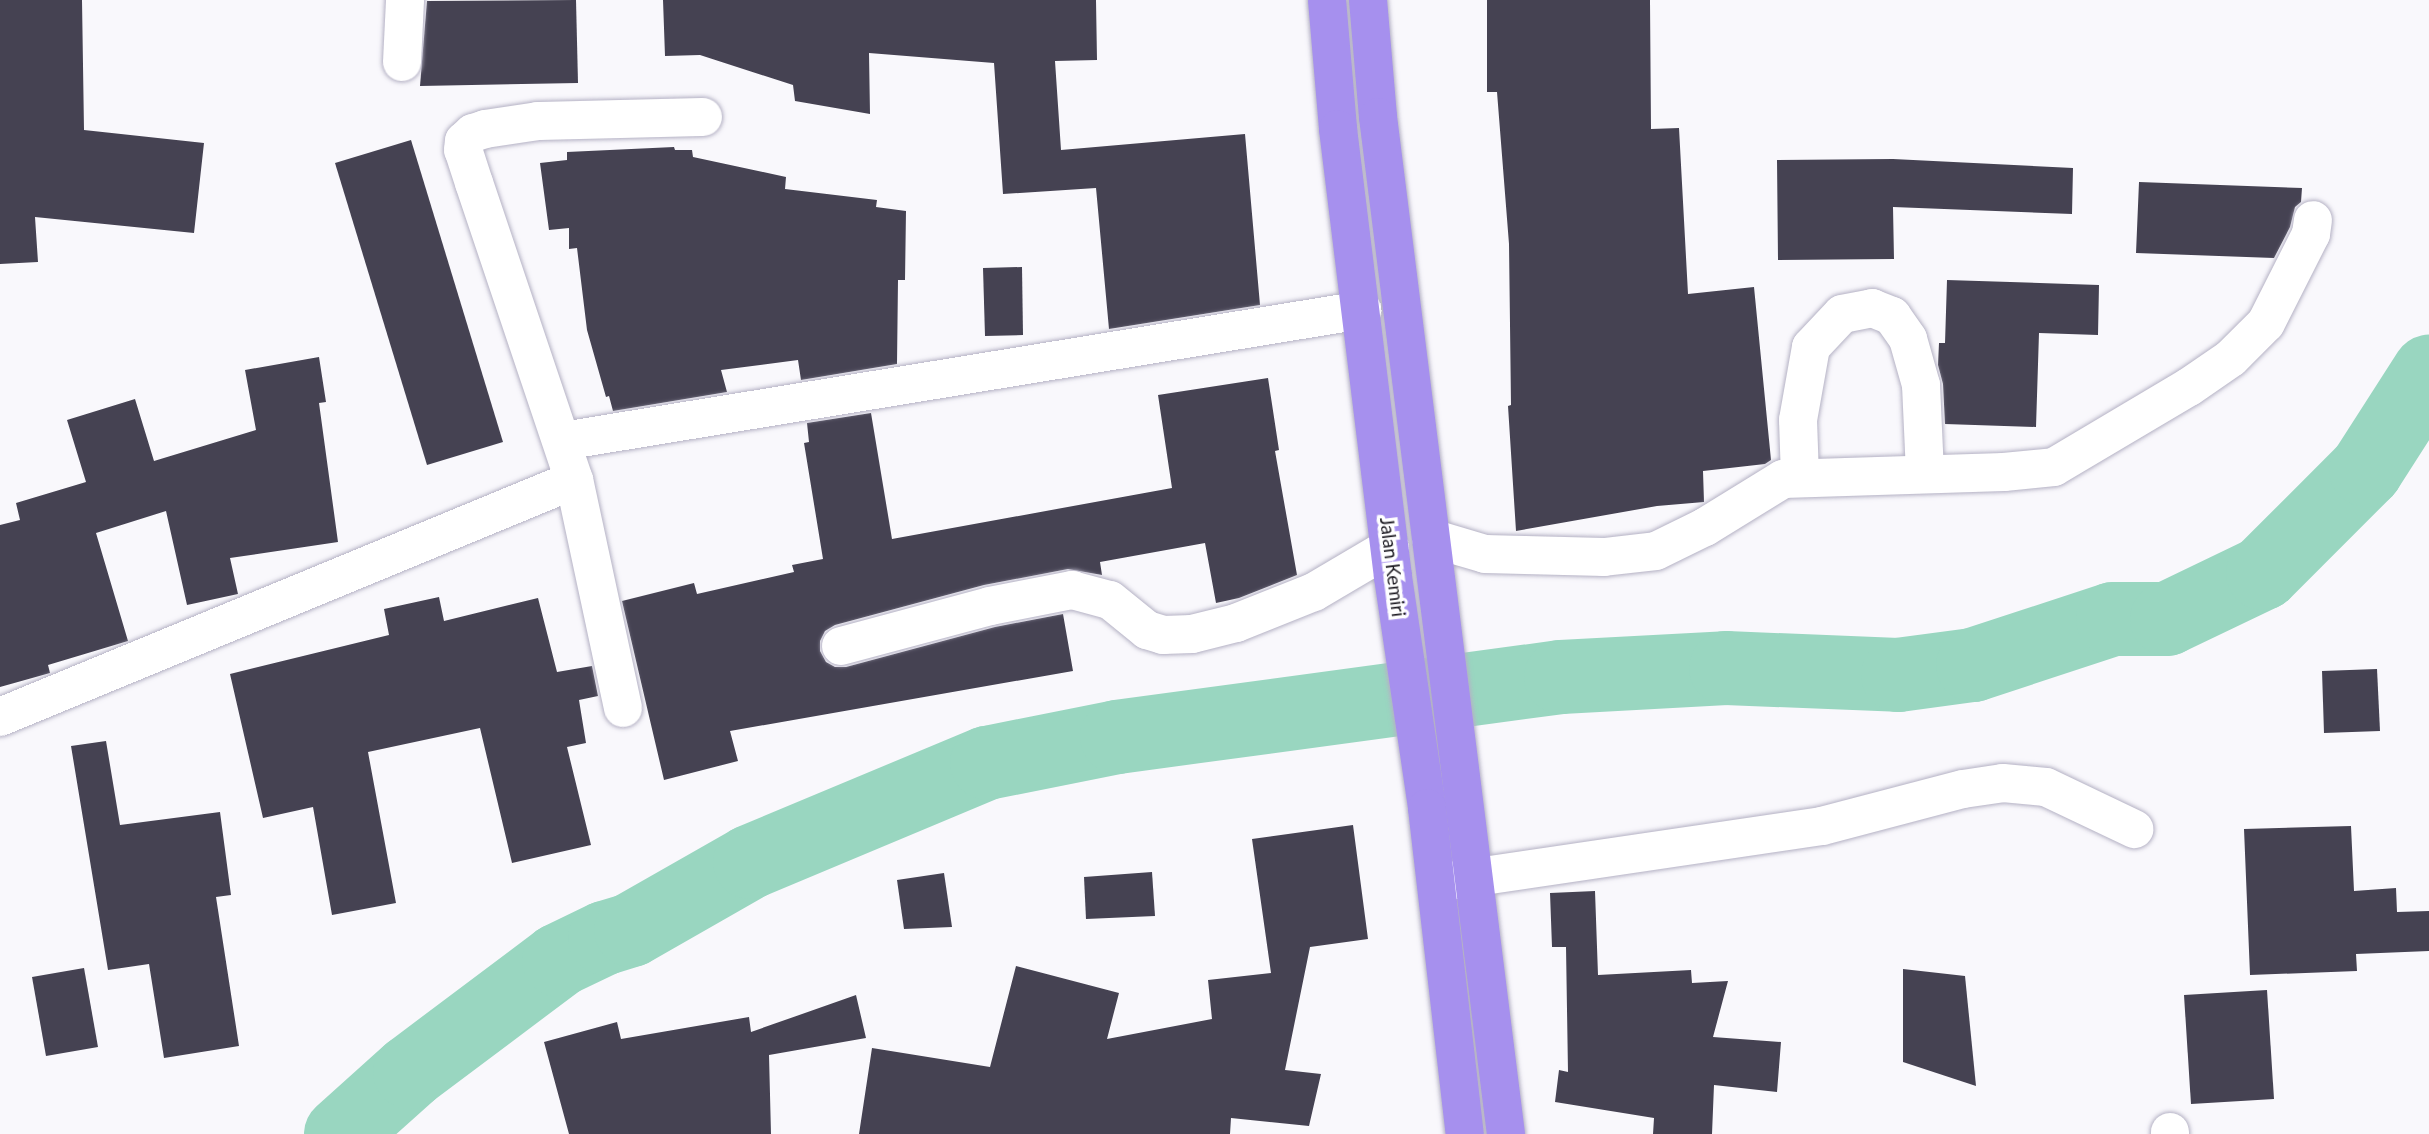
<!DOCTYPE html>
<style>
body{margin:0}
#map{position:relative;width:2429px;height:1134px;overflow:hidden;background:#f9f8fc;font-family:Lato,sans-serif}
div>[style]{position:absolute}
.river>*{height:74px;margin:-37px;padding:0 37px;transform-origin:37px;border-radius:37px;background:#99d6c0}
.building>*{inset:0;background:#454252}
.roads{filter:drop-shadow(0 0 2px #b4b1c4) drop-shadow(0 0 2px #b4b1c4)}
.minor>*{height:38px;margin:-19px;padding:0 19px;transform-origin:19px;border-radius:19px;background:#fff}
.highway>*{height:38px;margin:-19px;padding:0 19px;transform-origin:19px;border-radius:19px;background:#a690ee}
span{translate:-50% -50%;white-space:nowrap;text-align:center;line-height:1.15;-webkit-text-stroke:7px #fff;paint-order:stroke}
.street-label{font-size:19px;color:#1c1a21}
</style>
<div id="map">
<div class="river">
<i style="left:341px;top:1134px;width:93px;rotate:-41.9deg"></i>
<i style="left:410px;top:1072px;width:186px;rotate:-36.9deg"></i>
<i style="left:559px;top:960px;width:51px;rotate:-25.6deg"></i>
<i style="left:605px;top:938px;width:27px;rotate:-17deg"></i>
<i style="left:631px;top:930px;width:137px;rotate:-29.7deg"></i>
<i style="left:750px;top:862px;width:257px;rotate:-22.7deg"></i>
<i style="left:987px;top:763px;width:133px;rotate:-11.3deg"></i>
<i style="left:1117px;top:737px;width:448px;rotate:-7.7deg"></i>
<i style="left:1561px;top:677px;width:165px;rotate:-3.1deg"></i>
<i style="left:1726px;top:668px;width:172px;rotate:2.3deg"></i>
<i style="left:1898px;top:675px;width:76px;rotate:-7.6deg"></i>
<i style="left:1973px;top:665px;width:147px;rotate:-18.2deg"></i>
<i style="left:2113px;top:619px;width:54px"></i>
<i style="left:2167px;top:619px;width:106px;rotate:-25.6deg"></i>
<i style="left:2263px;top:573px;width:146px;rotate:-45deg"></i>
<i style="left:2366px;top:470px;width:117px;rotate:-57.3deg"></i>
</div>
<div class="building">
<i style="clip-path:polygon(0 0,82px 0,84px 130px,204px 143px,194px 233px,35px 217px,38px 262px,0 264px)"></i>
<i style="clip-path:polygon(576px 0,578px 83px,420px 86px,427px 1px)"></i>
<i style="clip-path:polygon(663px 0,1096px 0,1097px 60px,1055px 61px,1061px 150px,1245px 134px,1260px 305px,1109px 329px,1096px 188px,1003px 194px,994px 63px,869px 53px,870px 114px,795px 101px,793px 85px,700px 55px,665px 56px)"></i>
<i style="clip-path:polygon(1487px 0,1650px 0,1651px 129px,1679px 128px,1688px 294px,1754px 287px,1771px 460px,1765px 464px,1703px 471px,1704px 502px,1657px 506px,1516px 531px,1508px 406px,1511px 405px,1509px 244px,1497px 92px,1487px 92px)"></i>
<i style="clip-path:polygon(411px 140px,503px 442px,427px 465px,335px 163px)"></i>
<i style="clip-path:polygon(674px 147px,675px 150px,692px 150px,693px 157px,786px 177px,785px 189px,877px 200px,876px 207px,906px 211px,905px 280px,898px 280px,897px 364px,801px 380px,798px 360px,721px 370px,727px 392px,613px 411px,609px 396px,606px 397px,587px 330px,577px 248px,569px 249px,569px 228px,549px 230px,540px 163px,567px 160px,567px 152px)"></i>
<i style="clip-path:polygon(1893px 159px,2073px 168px,2072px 214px,1893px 207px,1894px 259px,1778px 260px,1777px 160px)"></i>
<i style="clip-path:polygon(2139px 182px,2302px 188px,2301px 202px,2295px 207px,2290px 227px,2274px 258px,2136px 253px)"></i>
<i style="clip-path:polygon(1022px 267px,1023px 335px,985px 336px,983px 268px)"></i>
<i style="clip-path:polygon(1947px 280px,2099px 285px,2098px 335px,2039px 333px,2036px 427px,1945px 424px,1943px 384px,1938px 365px,1939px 343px,1945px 343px)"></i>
<i style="clip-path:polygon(319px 357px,326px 402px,319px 403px,338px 542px,230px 558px,238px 594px,187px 605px,166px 511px,96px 533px,128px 641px,48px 665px,50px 673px,0 687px,0 525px,20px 520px,16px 503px,86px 482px,67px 420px,135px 399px,154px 461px,256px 430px,245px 370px)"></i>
<i style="clip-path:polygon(1268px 378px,1279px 450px,1275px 451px,1297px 575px,1239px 598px,1216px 603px,1205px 543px,1100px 562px,1102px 575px,1068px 569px,984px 585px,835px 625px,825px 631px,820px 641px,820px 651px,826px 662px,835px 667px,846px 667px,995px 627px,1063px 614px,1073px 671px,730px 731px,738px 761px,664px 780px,622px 601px,694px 583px,697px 594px,794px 572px,792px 565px,823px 559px,804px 443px,809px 442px,807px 423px,871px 413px,892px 539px,1172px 488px,1158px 395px)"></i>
<i style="clip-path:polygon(439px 597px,444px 621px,538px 598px,557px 672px,592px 666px,598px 696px,579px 700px,586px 743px,567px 747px,591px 845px,512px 863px,480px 728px,368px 752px,396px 903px,332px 915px,313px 807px,263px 818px,230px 674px,389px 635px,384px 609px)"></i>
<i style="clip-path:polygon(2377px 669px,2380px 731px,2324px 733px,2322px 671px)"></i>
<i style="clip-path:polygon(106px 741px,120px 825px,220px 812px,231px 895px,216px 897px,239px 1046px,164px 1058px,149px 964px,108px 970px,71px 746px)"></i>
<i style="clip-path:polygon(1353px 825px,1368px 939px,1310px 947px,1285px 1070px,1321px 1074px,1309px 1126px,1231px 1118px,1230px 1134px,859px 1134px,872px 1048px,990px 1067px,1016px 966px,1119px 993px,1107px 1039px,1212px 1019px,1208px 980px,1271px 973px,1252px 839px)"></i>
<i style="clip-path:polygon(2351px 826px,2354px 891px,2396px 888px,2397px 912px,2429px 911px,2429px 951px,2356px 954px,2357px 971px,2250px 975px,2244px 829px)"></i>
<i style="clip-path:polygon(1152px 872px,1155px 916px,1086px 919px,1084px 877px)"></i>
<i style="clip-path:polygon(944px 873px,952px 927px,904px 929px,897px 880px)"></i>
<i style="clip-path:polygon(1595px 891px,1598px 975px,1691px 970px,1692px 983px,1728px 981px,1713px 1037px,1781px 1042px,1777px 1092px,1714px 1085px,1712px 1134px,1653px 1134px,1654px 1118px,1555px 1102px,1559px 1070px,1568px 1072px,1566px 947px,1552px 947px,1550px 893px)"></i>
<i style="clip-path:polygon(84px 968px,98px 1047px,46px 1056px,32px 977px)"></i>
<i style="clip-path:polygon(1903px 969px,1965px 976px,1976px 1086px,1903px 1062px)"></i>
<i style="clip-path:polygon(2267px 990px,2274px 1099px,2191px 1104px,2184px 995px)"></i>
<i style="clip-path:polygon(856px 995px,866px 1038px,769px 1055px,771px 1134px,569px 1134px,544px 1042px,617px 1022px,621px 1039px,749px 1017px,751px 1032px)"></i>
</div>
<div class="roads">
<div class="minor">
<i style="left:402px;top:62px;width:62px;rotate:-87.2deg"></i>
<i style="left:563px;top:441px;width:810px;rotate:-9.31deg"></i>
<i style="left:1800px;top:477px;width:57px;rotate:-92deg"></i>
<i style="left:1798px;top:420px;width:74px;rotate:-79.9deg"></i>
<i style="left:1811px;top:347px;width:45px;rotate:-46.8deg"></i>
<i style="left:1842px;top:314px;width:31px;rotate:-11deg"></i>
<i style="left:1872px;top:308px;width:22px;rotate:22deg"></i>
<i style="left:1892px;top:316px;width:28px;rotate:55deg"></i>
<i style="left:1908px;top:339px;width:48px;rotate:74.2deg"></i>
<i style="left:1921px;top:385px;width:89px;rotate:87.4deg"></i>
<i style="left:1431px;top:538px;width:56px;rotate:16.5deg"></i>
<i style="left:1485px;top:554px;width:119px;rotate:1.4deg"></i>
<i style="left:1604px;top:557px;width:52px;rotate:-6.6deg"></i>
<i style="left:1656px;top:551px;width:55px;rotate:-26.1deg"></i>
<i style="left:1705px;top:527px;width:92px;rotate:-31.6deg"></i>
<i style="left:1783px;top:479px;width:221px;rotate:-1.8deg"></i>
<i style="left:2004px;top:472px;width:50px;rotate:-5.7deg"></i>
<i style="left:2054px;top:467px;width:157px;rotate:-30.7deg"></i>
<i style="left:2189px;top:387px;width:51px;rotate:-34.6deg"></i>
<i style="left:2231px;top:358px;width:49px;rotate:-45deg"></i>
<i style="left:2266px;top:323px;width:100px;rotate:-63.2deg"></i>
<i style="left:2311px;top:234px;width:14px;rotate:-82deg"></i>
<i style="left:841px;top:646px;width:154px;rotate:-15deg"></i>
<i style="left:990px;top:606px;width:84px;rotate:-11deg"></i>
<i style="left:1072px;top:590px;width:39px;rotate:15deg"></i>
<i style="left:1110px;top:600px;width:48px;rotate:39deg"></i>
<i style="left:1147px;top:630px;width:17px;rotate:17deg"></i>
<i style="left:1163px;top:635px;width:29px;rotate:-2deg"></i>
<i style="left:1192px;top:634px;width:45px;rotate:-14deg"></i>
<i style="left:1236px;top:623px;width:84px;rotate:-21.7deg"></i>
<i style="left:1314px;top:592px;width:88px;rotate:-30.6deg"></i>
<i style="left:623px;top:708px;width:233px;rotate:-102.1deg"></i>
<i style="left:574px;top:480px;width:313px;rotate:-108.6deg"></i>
<i style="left:474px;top:183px;width:35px;rotate:-108deg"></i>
<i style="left:463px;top:150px;width:9px;rotate:-84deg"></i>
<i style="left:464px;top:141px;width:12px;rotate:-42deg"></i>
<i style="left:473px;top:133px;width:13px;rotate:-18deg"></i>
<i style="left:485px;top:129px;width:54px;rotate:-8.6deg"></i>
<i style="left:538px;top:121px;width:165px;rotate:-1.4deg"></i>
<i style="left:0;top:717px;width:621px;rotate:-22.44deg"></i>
<i style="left:1443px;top:882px;width:383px;rotate:-8.4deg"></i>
<i style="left:1822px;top:826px;width:146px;rotate:-14.7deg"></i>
<i style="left:1963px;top:789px;width:40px;rotate:-8.5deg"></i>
<i style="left:2003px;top:783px;width:43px;rotate:5.3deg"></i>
<i style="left:2046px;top:787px;width:98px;rotate:25.5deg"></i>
<i style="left:2170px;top:1134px;width:2px;rotate:-90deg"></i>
</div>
<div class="highway">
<i style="left:1327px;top:0;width:129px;rotate:85.1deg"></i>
<i style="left:1338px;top:129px;width:451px;rotate:83deg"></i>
<i style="left:1393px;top:577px;width:233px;rotate:81.6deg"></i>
<i style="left:1427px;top:808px;width:328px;rotate:83.4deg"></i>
<i style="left:1368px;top:0;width:117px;rotate:85.1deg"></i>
<i style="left:1378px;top:117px;width:1025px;rotate:82.83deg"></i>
</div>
</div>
<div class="street-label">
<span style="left:1393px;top:567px;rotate:83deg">Jalan Kemiri</span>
</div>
</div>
